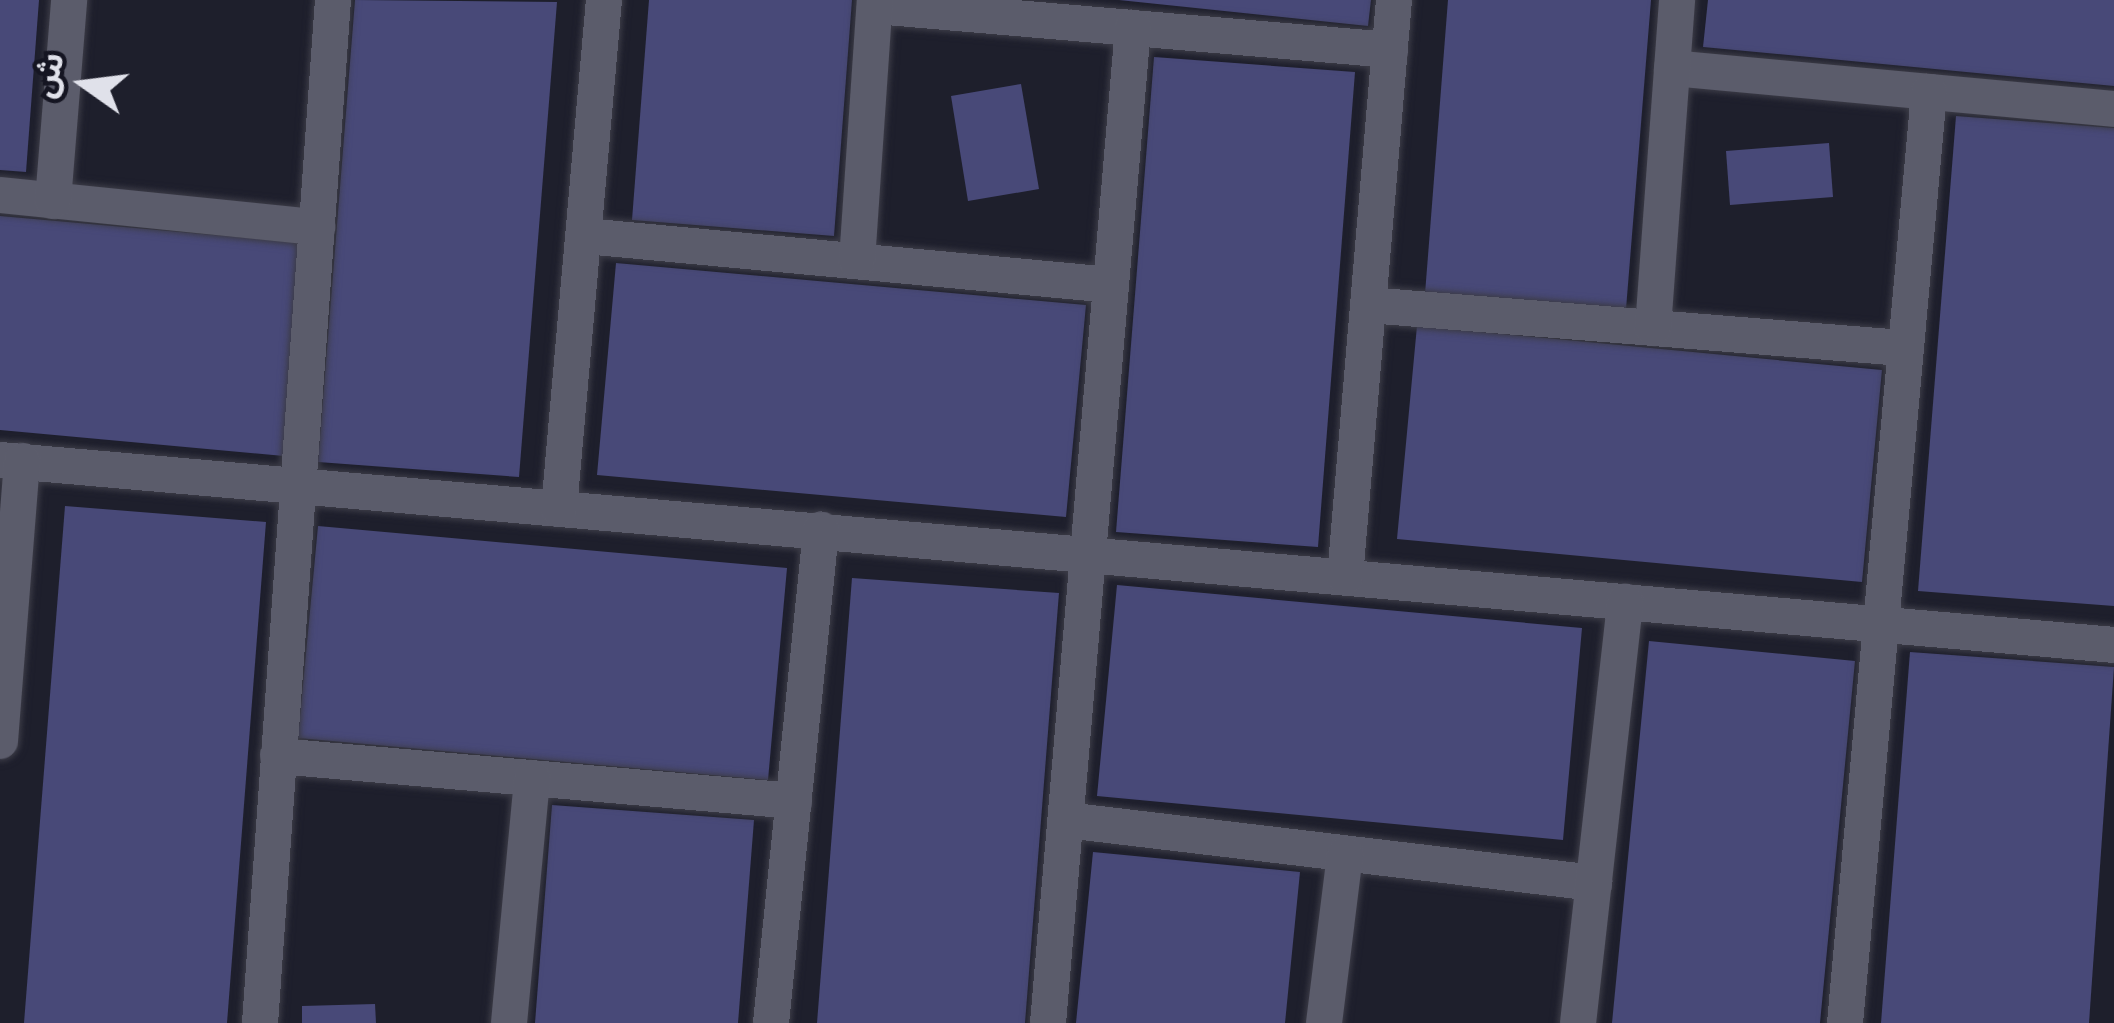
<!DOCTYPE html>
<meta charset="utf-8">
<style>
body{margin:0}
#map{position:relative;width:2114px;height:1023px;overflow:hidden;background:#1e1f2c;font-family:"Varela Round","Noto Sans Arabic",sans-serif}
div>[style]{position:absolute}
.building>*{inset:0;background:#484978}
.roads{filter:drop-shadow(0 0 3px #3c3c47) drop-shadow(0 0 3px #3c3c47)}
.street>*{height:36px;margin:-18px;padding:0 18px;transform-origin:18px;border-radius:18px;background:#5b5c6b}
span{translate:-50% -50%;white-space:nowrap;text-align:center;line-height:1.15;-webkit-text-stroke:9px #151522;paint-order:stroke}
.north{position:absolute;left:24px;top:24px;width:120px;height:120px;-webkit-text-stroke:9px #151522;paint-order:stroke;rotate:284deg;font-size:33px;font-weight:700;line-height:48px;text-align:center;color:#e0e1ea}
.north::after{content:'';display:block;margin:auto;width:42px;height:54px;background:#e0e1ea;clip-path:polygon(50% 0,100% 100%,50% 72%,0 100%)}
</style>
<div id="map">
<div class="building">
<i style="clip-path:polygon(0 0,39px 0,26px 172px,0 170px)"></i>
<i style="clip-path:polygon(355px 0,557px 2px,519px 477px,318px 462px)"></i>
<i style="clip-path:polygon(649px 0,852px 0,834px 236px,632px 220px)"></i>
<i style="clip-path:polygon(1119px 0,1371px 0,1368px 26px)"></i>
<i style="clip-path:polygon(1448px 0,1651px 0,1626px 309px,1425px 294px)"></i>
<i style="clip-path:polygon(1708px 0,2114px 0,2114px 86px,1703px 47px)"></i>
<i style="clip-path:polygon(1154px 57px,1355px 72px,1318px 547px,1116px 532px)"></i>
<i style="clip-path:polygon(1021px 84px,1039px 189px,968px 201px,951px 96px)"></i>
<i style="clip-path:polygon(1956px 116px,2114px 128px,2114px 606px,1918px 591px)"></i>
<i style="clip-path:polygon(1829px 143px,1833px 197px,1730px 205px,1726px 151px)"></i>
<i style="clip-path:polygon(0 216px,303px 243px,284px 456px,0 430px)"></i>
<i style="clip-path:polygon(616px 263px,1086px 305px,1066px 517px,597px 475px)"></i>
<i style="clip-path:polygon(1417px 326px,1882px 370px,1862px 582px,1397px 539px)"></i>
<i style="clip-path:polygon(65px 506px,266px 522px,227px 1023px,24px 1023px)"></i>
<i style="clip-path:polygon(318px 526px,787px 568px,768px 780px,298px 738px)"></i>
<i style="clip-path:polygon(852px 578px,1059px 593px,1025px 1023px,817px 1023px)"></i>
<i style="clip-path:polygon(1117px 585px,1582px 628px,1563px 840px,1097px 796px)"></i>
<i style="clip-path:polygon(1649px 641px,1855px 661px,1820px 1023px,1612px 1023px)"></i>
<i style="clip-path:polygon(1910px 652px,2114px 667px,2089px 1023px,1881px 1023px)"></i>
<i style="clip-path:polygon(552px 805px,754px 820px,738px 1023px,535px 1023px)"></i>
<i style="clip-path:polygon(1093px 852px,1300px 872px,1285px 1023px,1076px 1023px)"></i>
<i style="clip-path:polygon(375px 1004px,376px 1023px,302px 1023px,302px 1006px)"></i>
</div>
<div class="roads">
<div class="street">
<i style="left:875px;top:6px;width:517px;rotate:4.88deg"></i>
<i style="left:1672px;top:68px;width:444px;rotate:5.3deg"></i>
<i style="left:0;top:195px;width:319px;rotate:5.8deg"></i>
<i style="left:53px;top:201px;width:202px;rotate:-85.4deg"></i>
<i style="left:585px;top:236px;width:528px;rotate:5.32deg"></i>
<i style="left:857px;top:261px;width:262px;rotate:-86.1deg"></i>
<i style="left:1368px;top:305px;width:536px;rotate:4.6deg"></i>
<i style="left:1653px;top:328px;width:329px;rotate:-85.8deg"></i>
<i style="left:0;top:460px;width:2122px;rotate:5deg"></i>
<i style="left:559px;top:509px;width:511px;rotate:-84.95deg"></i>
<i style="left:1345px;top:577px;width:579px;rotate:-85.15deg"></i>
<i style="left:0;top:741px;width:281px;rotate:-85.5deg"></i>
<i style="left:278px;top:756px;width:518px;rotate:4.98deg"></i>
<i style="left:1066px;top:820px;width:532px;rotate:6.8deg"></i>
<i style="left:260px;top:1023px;width:1026px;rotate:-85.92deg"></i>
<i style="left:509px;top:1023px;width:246px;rotate:-84.6deg"></i>
<i style="left:771px;top:1023px;width:496px;rotate:-84.2deg"></i>
<i style="left:1048px;top:1023px;width:999px;rotate:-85.12deg"></i>
<i style="left:1324px;top:1023px;width:170px;rotate:-82.9deg"></i>
<i style="left:1578px;top:1023px;width:424px;rotate:-83.6deg"></i>
<i style="left:1845px;top:1023px;width:935px;rotate:-84.84deg"></i>
</div>
</div>
<div class="north">ش</div>
</div>
